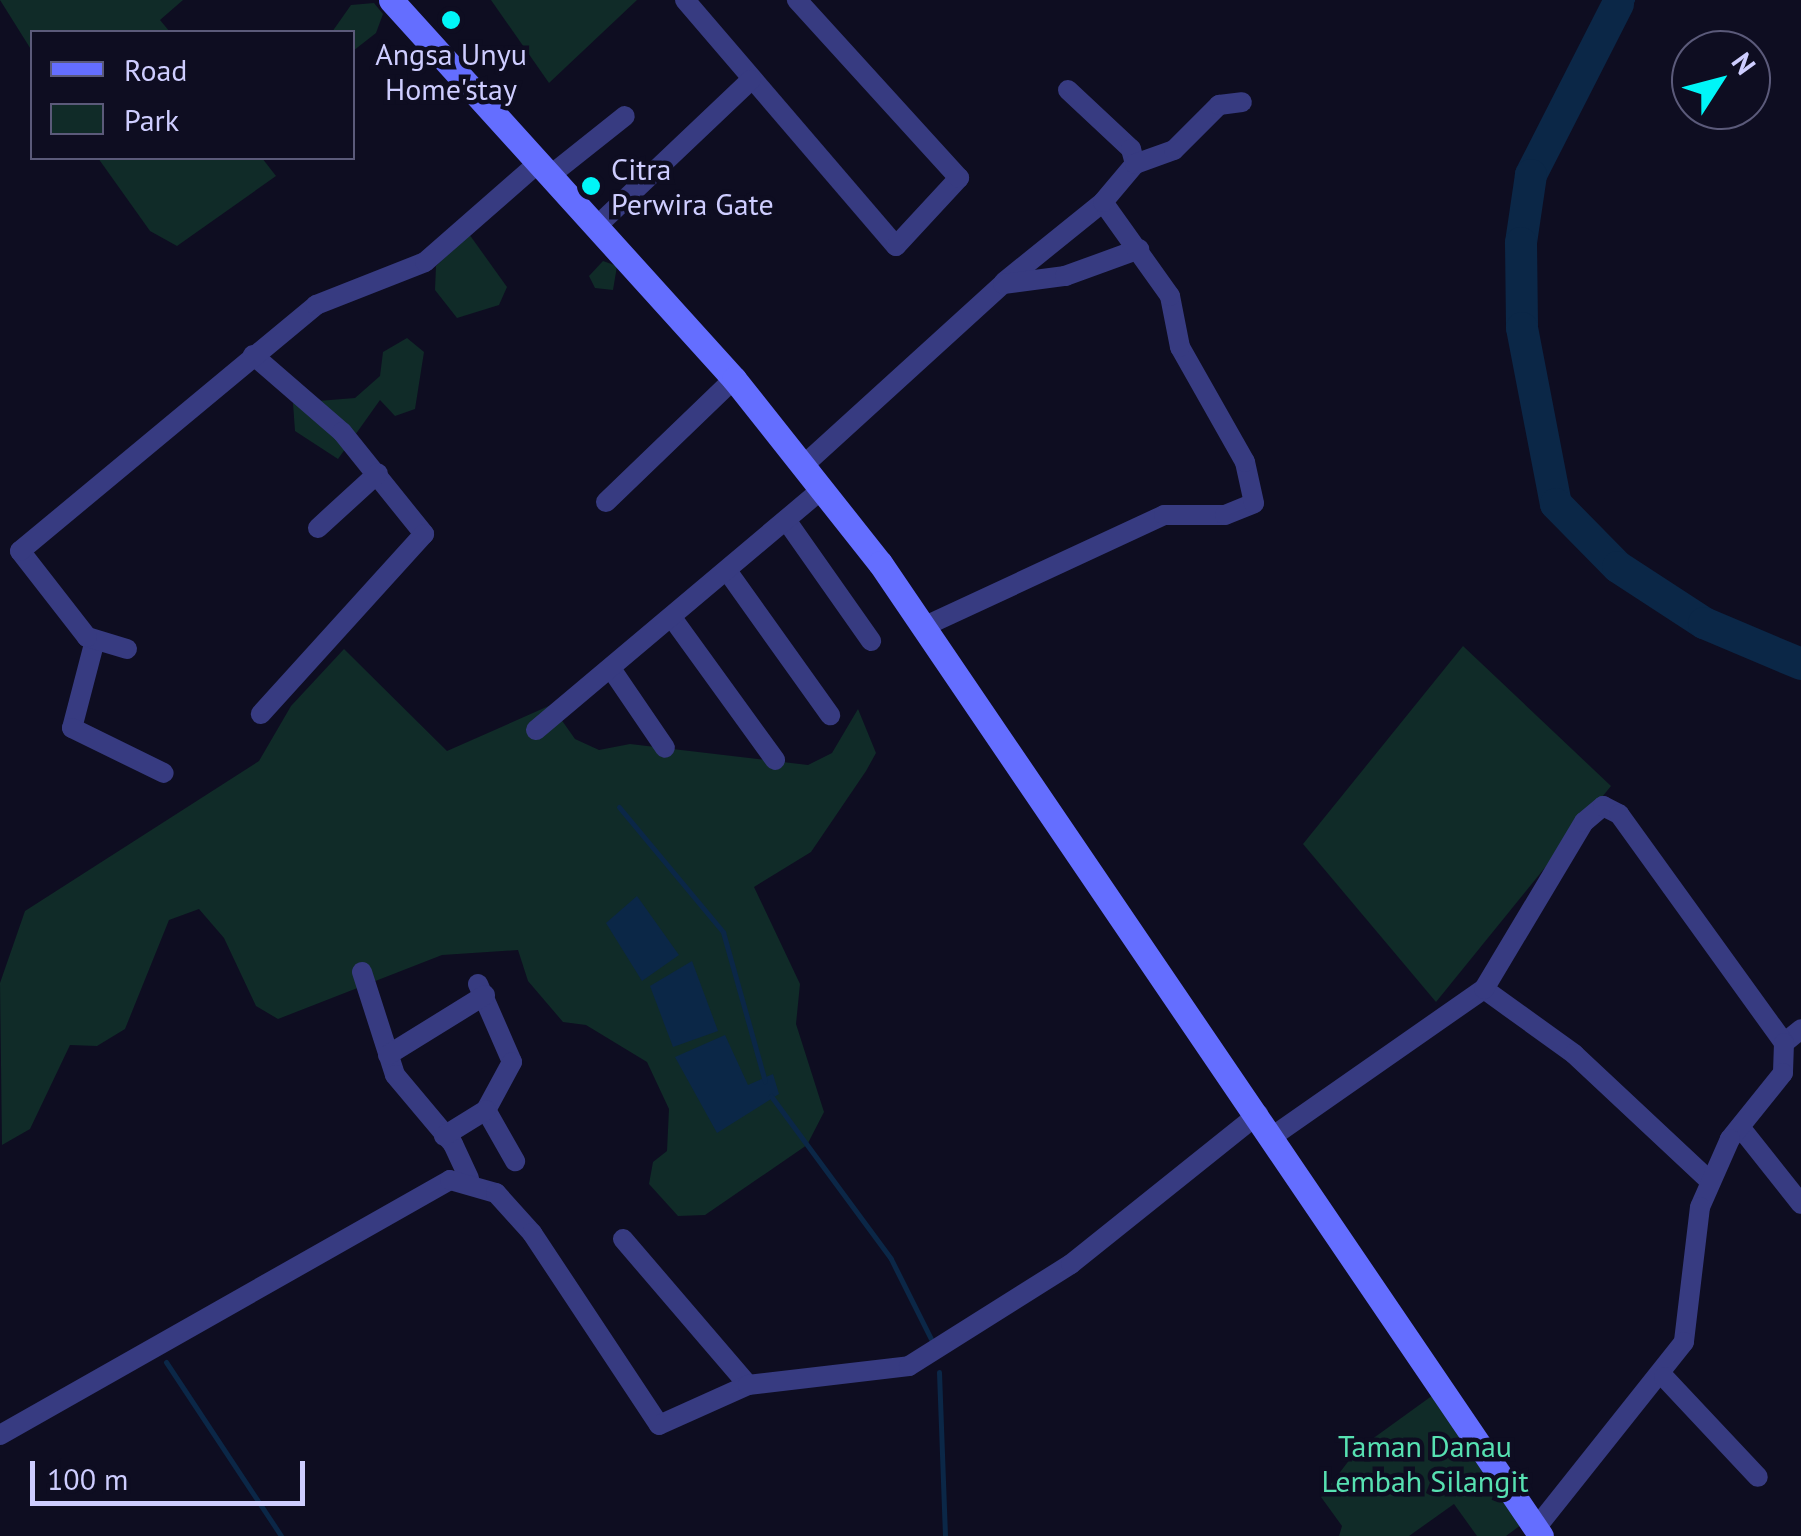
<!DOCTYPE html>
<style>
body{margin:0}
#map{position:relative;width:1801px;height:1536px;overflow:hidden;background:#0e0d21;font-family:"PT Sans",sans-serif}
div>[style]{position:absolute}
.green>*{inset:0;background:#102b28}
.water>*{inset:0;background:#0b2747}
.stream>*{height:5px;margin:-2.5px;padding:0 2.5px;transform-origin:2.5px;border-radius:2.5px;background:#0b2747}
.river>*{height:32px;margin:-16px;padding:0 16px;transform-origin:16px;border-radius:16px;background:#0b2747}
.street>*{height:20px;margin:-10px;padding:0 10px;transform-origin:10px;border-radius:10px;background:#373b81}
.secondary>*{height:25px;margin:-12.5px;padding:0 12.5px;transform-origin:12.5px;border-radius:12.5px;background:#646eff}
.dots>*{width:28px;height:28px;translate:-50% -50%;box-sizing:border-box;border:5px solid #0e0d21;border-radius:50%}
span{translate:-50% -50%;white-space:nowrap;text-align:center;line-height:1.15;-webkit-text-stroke:9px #0e0d21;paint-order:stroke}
.poi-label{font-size:30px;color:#cecdff}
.left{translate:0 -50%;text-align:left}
.park-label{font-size:30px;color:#57e1b2}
.legend{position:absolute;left:30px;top:30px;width:325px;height:130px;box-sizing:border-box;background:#0e0d21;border:2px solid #5b5a7a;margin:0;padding:12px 18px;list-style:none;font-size:30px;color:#cecdff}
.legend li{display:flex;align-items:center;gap:20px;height:50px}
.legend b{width:50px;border:2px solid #5b5a7a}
.north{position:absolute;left:1671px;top:30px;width:100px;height:100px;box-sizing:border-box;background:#0e0d21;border:2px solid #5b5a7a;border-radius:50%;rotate:54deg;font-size:28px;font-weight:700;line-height:40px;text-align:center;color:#cecdff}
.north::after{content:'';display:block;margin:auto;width:35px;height:45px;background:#00f6f8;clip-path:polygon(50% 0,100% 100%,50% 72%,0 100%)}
.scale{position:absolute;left:30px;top:1461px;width:275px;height:45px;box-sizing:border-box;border:5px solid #cecdff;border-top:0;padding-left:12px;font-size:30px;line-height:35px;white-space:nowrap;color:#cecdff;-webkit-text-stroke:8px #0e0d21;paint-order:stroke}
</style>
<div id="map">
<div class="green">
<i style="clip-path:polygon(0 0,183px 0,160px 20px,170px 32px,32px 32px,32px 51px)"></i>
<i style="clip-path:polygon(491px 0,637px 0,549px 83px)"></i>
<i style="clip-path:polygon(374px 3px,383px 14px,376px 33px,353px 51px,352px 32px,332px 32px,351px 5px)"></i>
<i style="clip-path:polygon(98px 158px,262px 158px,276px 176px,177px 246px,150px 231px)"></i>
<i style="clip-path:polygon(469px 234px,507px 287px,499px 305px,457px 318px,435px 290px,436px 266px)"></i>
<i style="clip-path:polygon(603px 261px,617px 266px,613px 290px,595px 288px,589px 276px)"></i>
<i style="clip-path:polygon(407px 338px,424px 352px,415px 409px,395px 416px,380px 400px,338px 459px,295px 431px,293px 403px,355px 398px,380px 376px,383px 352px)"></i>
<i style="clip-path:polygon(1463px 646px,1611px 786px,1436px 1002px,1303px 844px)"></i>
<i style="clip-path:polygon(344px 649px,447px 751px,551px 705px,575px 739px,599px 750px,630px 744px,808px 765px,832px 753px,858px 709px,876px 753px,866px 771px,811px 852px,754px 887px,800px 984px,796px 1024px,824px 1112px,807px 1145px,705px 1215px,678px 1216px,649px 1184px,653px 1162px,667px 1151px,669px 1109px,647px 1062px,586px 1025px,563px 1022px,528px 981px,518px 950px,442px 955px,278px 1019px,256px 1006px,224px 938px,199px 909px,169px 920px,125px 1029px,97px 1046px,70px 1045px,30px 1129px,2px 1145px,0 983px,25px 911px,259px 761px,291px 706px)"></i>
<i style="clip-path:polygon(1440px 1390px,1529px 1519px,1506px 1536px,1477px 1536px,1454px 1504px,1409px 1536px,1339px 1536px,1342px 1526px,1321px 1497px,1357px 1450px)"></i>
</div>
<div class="water">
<i style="clip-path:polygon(637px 896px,679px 955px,642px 981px,606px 923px)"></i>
<i style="clip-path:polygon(692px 961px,718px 1031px,673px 1047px,650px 986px)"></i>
<i style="clip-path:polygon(725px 1035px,748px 1085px,773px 1074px,779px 1094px,717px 1133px,675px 1057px)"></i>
</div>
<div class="stream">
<i style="left:1617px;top:0;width:15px"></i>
<i style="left:619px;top:807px;width:163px;rotate:50.2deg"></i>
<i style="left:723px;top:932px;width:155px;rotate:74.3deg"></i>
<i style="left:771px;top:1096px;width:202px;rotate:53.6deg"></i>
<i style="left:891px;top:1259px;width:89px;rotate:63.4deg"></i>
<i style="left:166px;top:1362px;width:209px;rotate:56.5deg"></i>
<i style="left:939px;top:1372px;width:164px;rotate:87.9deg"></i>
</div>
<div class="river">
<i style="left:1618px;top:4px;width:192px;rotate:117deg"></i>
<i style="left:1531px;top:175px;width:69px;rotate:98.4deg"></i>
<i style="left:1521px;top:243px;width:85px;rotate:89.3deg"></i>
<i style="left:1522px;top:328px;width:179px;rotate:79.1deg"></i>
<i style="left:1556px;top:504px;width:88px;rotate:45.5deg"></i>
<i style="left:1618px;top:567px;width:103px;rotate:33.1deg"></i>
<i style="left:1704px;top:623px;width:105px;rotate:22.9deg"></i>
</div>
<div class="street">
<i style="left:685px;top:0;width:324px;rotate:49.4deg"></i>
<i style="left:896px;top:246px;width:93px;rotate:-47.2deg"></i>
<i style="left:959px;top:178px;width:241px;rotate:-132.3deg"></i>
<i style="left:1068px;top:90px;width:86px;rotate:43.1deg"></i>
<i style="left:1131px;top:149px;width:16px;rotate:75deg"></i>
<i style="left:552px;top:174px;width:93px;rotate:-38.5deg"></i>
<i style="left:598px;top:225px;width:211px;rotate:-43.5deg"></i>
<i style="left:1004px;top:282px;width:127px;rotate:-38.9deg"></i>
<i style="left:253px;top:355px;width:118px;rotate:40.9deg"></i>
<i style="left:342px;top:432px;width:131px;rotate:51.2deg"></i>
<i style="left:424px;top:534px;width:243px;rotate:132.2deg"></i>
<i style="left:805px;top:464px;width:268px;rotate:-42.3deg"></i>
<i style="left:1003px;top:284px;width:63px;rotate:-7.4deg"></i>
<i style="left:1065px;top:276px;width:79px;rotate:-20deg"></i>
<i style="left:606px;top:502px;width:178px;rotate:-43.9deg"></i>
<i style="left:786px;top:520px;width:148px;rotate:54.9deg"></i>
<i style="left:318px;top:528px;width:81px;rotate:-42.5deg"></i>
<i style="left:728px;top:572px;width:176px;rotate:54.5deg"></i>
<i style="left:673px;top:619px;width:174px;rotate:54.1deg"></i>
<i style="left:923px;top:627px;width:266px;rotate:-24.9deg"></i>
<i style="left:1164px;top:515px;width:61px"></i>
<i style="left:1225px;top:515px;width:31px;rotate:-22deg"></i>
<i style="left:1254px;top:503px;width:42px;rotate:-102.4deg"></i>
<i style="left:1245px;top:462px;width:132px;rotate:-119.5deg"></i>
<i style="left:1180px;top:347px;width:52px;rotate:-101.1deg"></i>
<i style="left:1170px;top:296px;width:115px;rotate:-125.5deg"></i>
<i style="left:1103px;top:202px;width:50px;rotate:-49.9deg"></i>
<i style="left:1135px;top:164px;width:41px;rotate:-19.7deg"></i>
<i style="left:1174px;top:150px;width:64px;rotate:-45deg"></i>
<i style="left:1219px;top:105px;width:23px;rotate:-7deg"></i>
<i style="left:95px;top:640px;width:91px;rotate:104.6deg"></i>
<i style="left:72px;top:728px;width:102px;rotate:26.1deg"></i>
<i style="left:127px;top:649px;width:42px;rotate:-163.3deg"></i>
<i style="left:87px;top:637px;width:109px;rotate:-127.9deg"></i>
<i style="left:20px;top:551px;width:385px;rotate:-39.7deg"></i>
<i style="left:316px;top:305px;width:117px;rotate:-21.5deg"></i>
<i style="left:425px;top:262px;width:150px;rotate:-41.2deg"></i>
<i style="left:612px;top:670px;width:94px;rotate:55.8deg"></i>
<i style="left:536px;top:730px;width:375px;rotate:-40.1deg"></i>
<i style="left:362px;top:972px;width:108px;rotate:72.2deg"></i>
<i style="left:395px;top:1075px;width:90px;rotate:50deg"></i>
<i style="left:453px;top:1144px;width:38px;rotate:65deg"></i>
<i style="left:478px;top:984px;width:85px;rotate:66.4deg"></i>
<i style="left:512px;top:1062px;width:55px;rotate:118.4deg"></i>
<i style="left:486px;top:1110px;width:59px;rotate:60.4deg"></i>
<i style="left:1484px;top:989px;width:111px;rotate:35.8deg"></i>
<i style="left:1574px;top:1054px;width:187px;rotate:43.1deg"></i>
<i style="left:1784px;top:1043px;width:22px;rotate:-39deg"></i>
<i style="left:388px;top:1055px;width:114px;rotate:-31.7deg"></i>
<i style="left:1740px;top:1127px;width:98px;rotate:51.6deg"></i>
<i style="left:444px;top:1136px;width:49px;rotate:-31.8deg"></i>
<i style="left:1273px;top:1136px;width:257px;rotate:-34.9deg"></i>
<i style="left:1484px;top:989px;width:195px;rotate:-59.1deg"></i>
<i style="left:1584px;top:822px;width:25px;rotate:-40deg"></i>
<i style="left:1603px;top:806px;width:18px;rotate:27deg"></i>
<i style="left:1619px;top:814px;width:282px;rotate:54.2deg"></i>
<i style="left:1784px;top:1043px;width:30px;rotate:92deg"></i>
<i style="left:1783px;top:1073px;width:85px;rotate:128.8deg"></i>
<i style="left:1730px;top:1139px;width:74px;rotate:113.8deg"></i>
<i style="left:1700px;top:1207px;width:136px;rotate:96.8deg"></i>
<i style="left:1684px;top:1342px;width:238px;rotate:128.5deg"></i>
<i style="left:623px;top:1239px;width:192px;rotate:49.4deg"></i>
<i style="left:1664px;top:1377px;width:137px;rotate:46.8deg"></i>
<i style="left:0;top:1435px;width:517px;rotate:-29.54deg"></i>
<i style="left:450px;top:1180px;width:48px;rotate:15.8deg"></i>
<i style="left:496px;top:1193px;width:54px;rotate:48deg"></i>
<i style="left:532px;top:1233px;width:230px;rotate:56.5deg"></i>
<i style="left:659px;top:1425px;width:98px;rotate:-24.2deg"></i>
<i style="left:748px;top:1385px;width:162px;rotate:-6.7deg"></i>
<i style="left:909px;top:1366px;width:191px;rotate:-32.2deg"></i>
<i style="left:1071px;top:1264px;width:240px;rotate:-38.7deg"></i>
</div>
<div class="secondary">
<i style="left:391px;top:0;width:511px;rotate:47.85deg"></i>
<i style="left:734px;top:379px;width:235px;rotate:51.6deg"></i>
<i style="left:880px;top:563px;width:1176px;rotate:55.81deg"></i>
</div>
<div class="dots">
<i style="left:451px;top:20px;background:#00f6f8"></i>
<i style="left:591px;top:186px;background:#00f6f8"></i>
</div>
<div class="poi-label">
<span style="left:451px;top:71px">Angsa Unyu<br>Home'stay</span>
<span class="left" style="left:611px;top:186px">Citra<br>Perwira Gate</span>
</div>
<div class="park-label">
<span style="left:1425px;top:1463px">Taman Danau<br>Lembah Silangit</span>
</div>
<ul class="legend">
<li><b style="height:12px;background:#646eff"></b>Road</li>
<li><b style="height:28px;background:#102b28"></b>Park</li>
</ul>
<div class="north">N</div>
<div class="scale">100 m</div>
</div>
